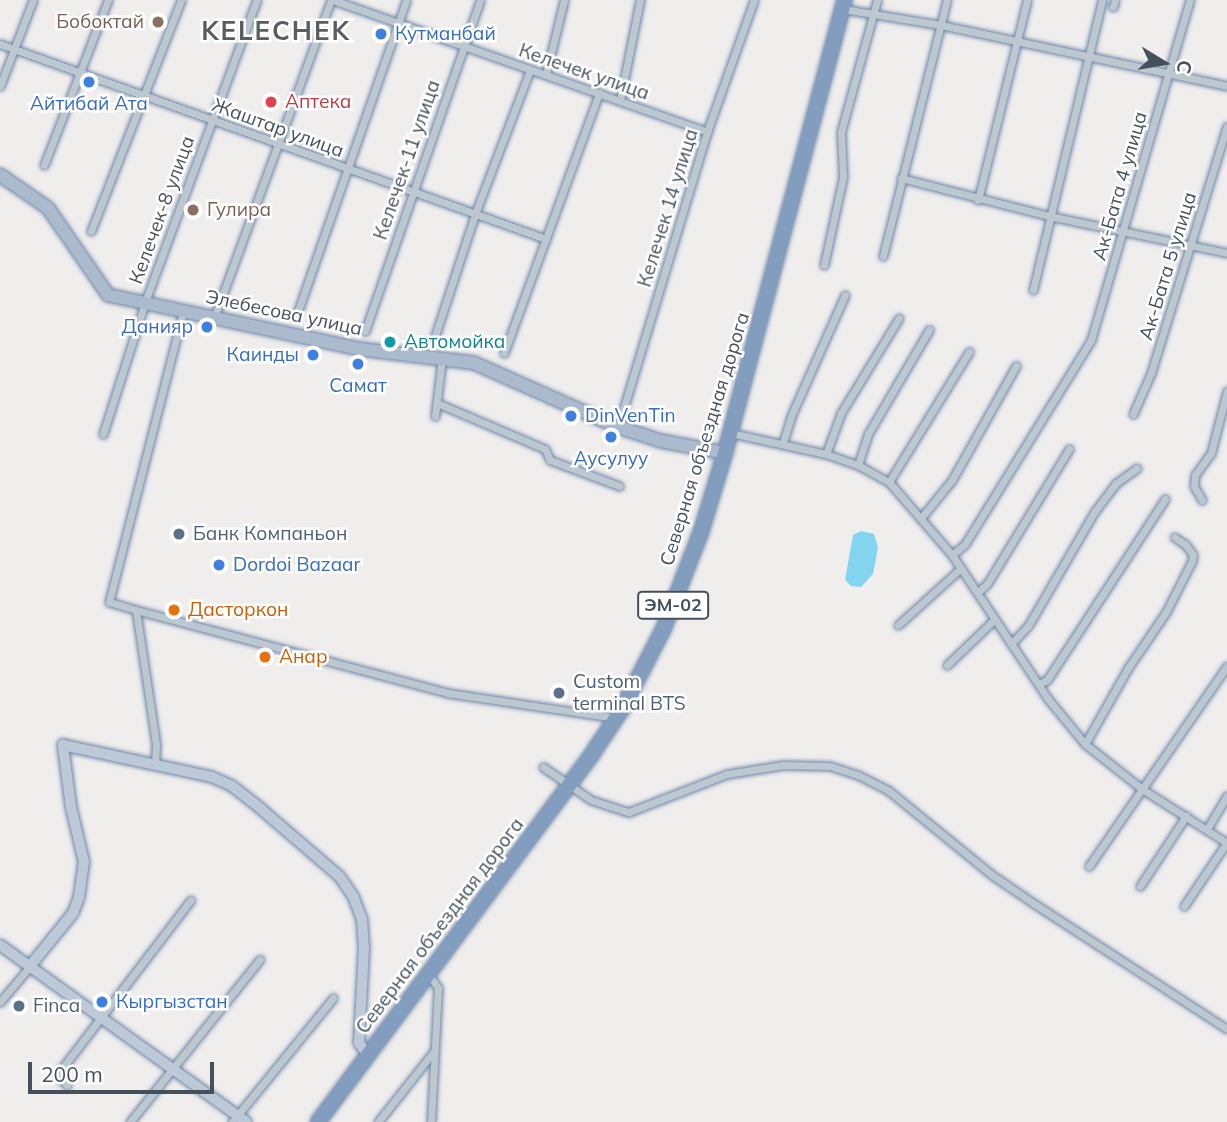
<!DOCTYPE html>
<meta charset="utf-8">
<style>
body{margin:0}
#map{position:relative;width:1227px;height:1122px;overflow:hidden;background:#f0eded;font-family:Mulish,sans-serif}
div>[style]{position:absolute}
.water>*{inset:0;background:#83d5ef}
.roads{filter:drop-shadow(0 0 2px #6d88aa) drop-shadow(0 0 2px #6d88aa)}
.street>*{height:7px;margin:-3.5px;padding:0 3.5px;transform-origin:3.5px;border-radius:3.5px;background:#bcc7d0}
.secondary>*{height:10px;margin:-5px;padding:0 5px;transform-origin:5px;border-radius:5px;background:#bec9d7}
.primary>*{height:12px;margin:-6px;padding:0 6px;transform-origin:6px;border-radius:6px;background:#abbbcd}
.highway>*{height:14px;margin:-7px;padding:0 7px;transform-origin:7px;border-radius:7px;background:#829dbe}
.dots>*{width:19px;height:19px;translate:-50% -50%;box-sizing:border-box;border:4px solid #fff;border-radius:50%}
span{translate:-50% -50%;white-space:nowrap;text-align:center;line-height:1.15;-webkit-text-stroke:5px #fff;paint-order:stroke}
.shield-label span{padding:2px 5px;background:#fff;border:2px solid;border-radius:5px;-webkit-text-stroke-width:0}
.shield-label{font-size:18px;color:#44505b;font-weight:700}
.education-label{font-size:19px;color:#785e54}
.right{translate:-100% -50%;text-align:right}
.left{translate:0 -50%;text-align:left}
.shop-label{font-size:19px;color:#366cbe}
.street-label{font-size:19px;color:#44505b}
.health-label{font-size:19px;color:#be3a42}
.culture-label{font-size:19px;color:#0d838f}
.service-label{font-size:19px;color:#4e5e75}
.food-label{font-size:19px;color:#c56008}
.district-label{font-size:26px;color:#595d62;font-weight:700;letter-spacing:2px}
.north{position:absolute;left:1129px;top:28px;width:70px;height:70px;-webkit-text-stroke:5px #fff;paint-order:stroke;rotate:101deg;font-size:19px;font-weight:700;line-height:28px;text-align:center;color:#44505b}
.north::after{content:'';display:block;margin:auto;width:24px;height:32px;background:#44505b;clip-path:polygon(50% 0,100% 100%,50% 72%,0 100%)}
.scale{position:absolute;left:28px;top:1062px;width:186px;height:32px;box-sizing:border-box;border:4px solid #44505b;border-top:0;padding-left:9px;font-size:21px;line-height:24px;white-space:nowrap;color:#44505b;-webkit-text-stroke:5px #fff;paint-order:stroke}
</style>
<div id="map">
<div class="water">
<i style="clip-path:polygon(861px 531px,874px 534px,878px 547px,873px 574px,861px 587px,851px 586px,845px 580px,853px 535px)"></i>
</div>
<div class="roads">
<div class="street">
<i style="left:333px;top:0;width:397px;rotate:19.4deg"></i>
<i style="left:1113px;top:7px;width:7px;rotate:-74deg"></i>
<i style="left:843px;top:9px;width:99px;rotate:9.3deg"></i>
<i style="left:941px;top:25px;width:292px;rotate:12deg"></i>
<i style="left:0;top:44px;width:580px;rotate:19.65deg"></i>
<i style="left:546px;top:74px;width:76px;rotate:-76.3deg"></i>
<i style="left:0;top:86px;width:92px;rotate:-69deg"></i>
<i style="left:620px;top:100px;width:102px;rotate:-78.7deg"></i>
<i style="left:44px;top:165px;width:177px;rotate:-68.8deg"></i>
<i style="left:901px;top:178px;width:153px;rotate:14.4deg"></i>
<i style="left:1049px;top:216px;width:182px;rotate:11.7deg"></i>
<i style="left:978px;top:200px;width:206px;rotate:-76.2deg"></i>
<i style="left:91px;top:231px;width:248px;rotate:-68.7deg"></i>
<i style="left:883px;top:256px;width:264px;rotate:-76deg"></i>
<i style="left:824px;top:265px;width:90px;rotate:-77.8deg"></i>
<i style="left:843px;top:177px;width:45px;rotate:-92.5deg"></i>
<i style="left:841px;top:132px;width:137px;rotate:-74.7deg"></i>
<i style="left:1033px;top:290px;width:298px;rotate:-76.6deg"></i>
<i style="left:298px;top:311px;width:329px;rotate:-70.8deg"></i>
<i style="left:214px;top:318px;width:339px;rotate:-69.8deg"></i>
<i style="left:365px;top:331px;width:350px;rotate:-70.8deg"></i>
<i style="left:435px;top:336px;width:128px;rotate:-71.8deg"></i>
<i style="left:475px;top:214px;width:154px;rotate:-69.1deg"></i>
<i style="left:504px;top:353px;width:277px;rotate:-69.9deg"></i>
<i style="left:437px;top:403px;width:117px;rotate:23.1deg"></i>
<i style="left:545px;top:449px;width:12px;rotate:66deg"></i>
<i style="left:550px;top:460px;width:74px;rotate:20.6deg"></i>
<i style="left:1133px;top:414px;width:45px;rotate:-66.3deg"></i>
<i style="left:1151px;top:373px;width:258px;rotate:-72.9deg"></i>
<i style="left:435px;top:416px;width:58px;rotate:-83.1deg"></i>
<i style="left:618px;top:427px;width:308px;rotate:-73.2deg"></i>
<i style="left:707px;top:132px;width:140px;rotate:-70.4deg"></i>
<i style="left:731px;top:433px;width:97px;rotate:12.5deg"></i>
<i style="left:826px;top:454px;width:34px;rotate:19deg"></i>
<i style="left:858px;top:465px;width:35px;rotate:29deg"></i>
<i style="left:889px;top:482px;width:96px;rotate:49.2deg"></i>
<i style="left:952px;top:555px;width:173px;rotate:56.3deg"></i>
<i style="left:1048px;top:699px;width:58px;rotate:50.6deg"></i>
<i style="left:1085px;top:744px;width:73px;rotate:38.3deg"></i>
<i style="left:1142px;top:789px;width:101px;rotate:32.4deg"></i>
<i style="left:103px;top:434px;width:139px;rotate:-72.3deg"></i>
<i style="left:145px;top:302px;width:322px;rotate:-69.7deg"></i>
<i style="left:783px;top:443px;width:30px;rotate:-73deg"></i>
<i style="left:792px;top:414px;width:130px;rotate:-66deg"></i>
<i style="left:826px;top:454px;width:44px;rotate:-69.9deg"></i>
<i style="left:841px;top:413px;width:111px;rotate:-58.6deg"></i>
<i style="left:858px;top:465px;width:33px;rotate:-72deg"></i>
<i style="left:868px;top:434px;width:121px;rotate:-59.6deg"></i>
<i style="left:889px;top:482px;width:153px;rotate:-58.4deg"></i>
<i style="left:1202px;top:500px;width:16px;rotate:-120deg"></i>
<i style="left:1194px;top:486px;width:11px;rotate:-85deg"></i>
<i style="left:1195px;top:475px;width:27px;rotate:-54deg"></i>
<i style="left:1211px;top:453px;width:64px;rotate:-75.5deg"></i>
<i style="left:921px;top:518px;width:49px;rotate:-50.8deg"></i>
<i style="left:952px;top:480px;width:131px;rotate:-60.7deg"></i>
<i style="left:952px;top:555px;width:17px;rotate:-40deg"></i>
<i style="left:965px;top:544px;width:240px;rotate:-58.3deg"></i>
<i style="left:1091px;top:340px;width:354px;rotate:-73.8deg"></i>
<i style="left:978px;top:592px;width:12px;rotate:-42deg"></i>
<i style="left:987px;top:584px;width:158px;rotate:-58.7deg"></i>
<i style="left:136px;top:610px;width:323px;rotate:14.9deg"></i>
<i style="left:448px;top:693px;width:170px;rotate:8.5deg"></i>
<i style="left:898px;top:625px;width:85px;rotate:-42.1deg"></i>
<i style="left:1011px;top:644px;width:25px;rotate:-47deg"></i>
<i style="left:1028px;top:626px;width:133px;rotate:-59.8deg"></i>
<i style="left:1095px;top:511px;width:34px;rotate:-53deg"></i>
<i style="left:1115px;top:484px;width:27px;rotate:-36deg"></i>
<i style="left:947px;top:665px;width:66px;rotate:-43.8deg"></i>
<i style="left:1039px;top:684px;width:9px;rotate:-27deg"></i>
<i style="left:1047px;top:680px;width:216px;rotate:-56.9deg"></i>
<i style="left:1085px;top:744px;width:87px;rotate:-60.5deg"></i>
<i style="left:1128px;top:668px;width:68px;rotate:-55.8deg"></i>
<i style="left:1166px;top:612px;width:57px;rotate:-63deg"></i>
<i style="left:1192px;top:561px;width:6px;rotate:-81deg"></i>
<i style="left:1193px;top:555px;width:12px;rotate:-125deg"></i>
<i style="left:1186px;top:545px;width:14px;rotate:-146deg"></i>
<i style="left:155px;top:764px;width:20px;rotate:-87deg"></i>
<i style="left:156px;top:744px;width:135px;rotate:-98.5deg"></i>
<i style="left:136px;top:610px;width:28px;rotate:-163deg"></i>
<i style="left:109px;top:602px;width:300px;rotate:-75.7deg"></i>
<i style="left:543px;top:767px;width:58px;rotate:34.5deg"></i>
<i style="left:591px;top:800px;width:40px;rotate:18deg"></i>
<i style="left:629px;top:812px;width:105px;rotate:-21.2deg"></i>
<i style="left:727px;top:774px;width:57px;rotate:-9.1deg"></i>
<i style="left:783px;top:765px;width:47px;rotate:1.2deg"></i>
<i style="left:830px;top:766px;width:29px;rotate:18deg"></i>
<i style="left:858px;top:775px;width:35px;rotate:27deg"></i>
<i style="left:889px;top:791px;width:133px;rotate:39.2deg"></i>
<i style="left:992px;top:875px;width:50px;rotate:34.3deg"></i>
<i style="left:1033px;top:903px;width:231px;rotate:33deg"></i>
<i style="left:1207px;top:829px;width:39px;rotate:-59deg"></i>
<i style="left:1089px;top:866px;width:243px;rotate:-55.4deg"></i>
<i style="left:1140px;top:886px;width:84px;rotate:-56.7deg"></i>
<i style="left:1184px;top:906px;width:77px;rotate:-56.1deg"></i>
<i style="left:429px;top:975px;width:16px;rotate:55deg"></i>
<i style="left:438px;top:988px;width:134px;rotate:93deg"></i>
<i style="left:0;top:1002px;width:47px;rotate:-50.2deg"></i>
<i style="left:67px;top:1085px;width:14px;rotate:-135deg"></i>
<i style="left:57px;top:1075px;width:220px;rotate:-52.6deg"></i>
<i style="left:130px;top:1122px;width:208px;rotate:-51.4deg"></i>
<i style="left:232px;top:1122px;width:160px;rotate:-50.8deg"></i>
<i style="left:378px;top:1122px;width:90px;rotate:-51.7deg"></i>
</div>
<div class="secondary">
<i style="left:0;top:945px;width:303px;rotate:35.7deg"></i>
<i style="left:30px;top:966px;width:68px;rotate:-50.9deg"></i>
<i style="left:73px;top:913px;width:17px;rotate:-69deg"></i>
<i style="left:79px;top:897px;width:35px;rotate:-82deg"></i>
<i style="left:84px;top:862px;width:57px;rotate:-103.3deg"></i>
<i style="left:71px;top:807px;width:63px;rotate:-97.4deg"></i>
<i style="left:63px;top:745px;width:152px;rotate:12.1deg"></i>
<i style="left:212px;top:777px;width:22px;rotate:24deg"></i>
<i style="left:232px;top:786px;width:37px;rotate:38deg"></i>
<i style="left:261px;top:809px;width:104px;rotate:40.7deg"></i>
<i style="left:340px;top:877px;width:23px;rotate:56deg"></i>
<i style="left:353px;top:896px;width:26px;rotate:69deg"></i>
<i style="left:362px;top:920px;width:28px;rotate:86deg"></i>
<i style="left:364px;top:948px;width:95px;rotate:93deg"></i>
<i style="left:359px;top:1043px;width:15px;rotate:53deg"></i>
</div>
<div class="primary">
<i style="left:0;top:175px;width:58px;rotate:34.5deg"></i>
<i style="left:48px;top:208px;width:106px;rotate:55.4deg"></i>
<i style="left:108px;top:295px;width:258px;rotate:12.1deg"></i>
<i style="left:360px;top:349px;width:115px;rotate:7deg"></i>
<i style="left:474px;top:363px;width:158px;rotate:24deg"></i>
<i style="left:618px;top:427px;width:45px;rotate:18deg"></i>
<i style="left:661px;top:441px;width:65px;rotate:10.6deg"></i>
</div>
<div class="highway">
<i style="left:318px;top:1122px;width:459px;rotate:-53.3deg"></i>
<i style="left:592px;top:754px;width:54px;rotate:-56.3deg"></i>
<i style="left:622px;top:709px;width:89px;rotate:-62.6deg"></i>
<i style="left:663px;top:630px;width:105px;rotate:-68.8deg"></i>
<i style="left:701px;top:532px;width:83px;rotate:-73.1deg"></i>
<i style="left:725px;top:453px;width:469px;rotate:-75.2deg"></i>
</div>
</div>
<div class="dots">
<i style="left:158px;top:22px;background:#8d6e63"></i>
<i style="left:381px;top:34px;background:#3f7fe0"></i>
<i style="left:89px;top:82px;background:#3f7fe0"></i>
<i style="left:271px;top:102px;background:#e0444e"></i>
<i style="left:193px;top:210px;background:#8d6e63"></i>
<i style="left:207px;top:327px;background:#3f7fe0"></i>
<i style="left:390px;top:342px;background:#0f9aa8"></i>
<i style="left:313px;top:355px;background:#3f7fe0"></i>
<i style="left:358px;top:364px;background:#3f7fe0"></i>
<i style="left:571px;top:416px;background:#3f7fe0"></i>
<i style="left:611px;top:437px;background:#3f7fe0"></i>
<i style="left:179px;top:534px;background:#5c6f8a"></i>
<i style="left:219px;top:565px;background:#3f7fe0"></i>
<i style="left:174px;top:610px;background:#e8710a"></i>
<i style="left:265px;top:657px;background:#e8710a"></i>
<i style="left:559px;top:693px;background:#5c6f8a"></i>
<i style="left:102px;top:1002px;background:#3f7fe0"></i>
<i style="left:19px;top:1006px;background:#5c6f8a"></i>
</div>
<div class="shield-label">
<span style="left:673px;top:605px">ЭМ-02</span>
</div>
<div class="education-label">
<span class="right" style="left:144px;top:22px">Бобоктай</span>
<span class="left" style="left:207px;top:210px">Гулира</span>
</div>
<div class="shop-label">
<span class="left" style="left:395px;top:34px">Кутманбай</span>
<span style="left:89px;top:104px">Айтибай Ата</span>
<span class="right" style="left:193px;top:327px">Данияр</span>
<span class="right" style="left:299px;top:355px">Каинды</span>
<span style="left:358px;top:386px">Самат</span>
<span class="left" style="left:585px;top:416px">DinVenTin</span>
<span style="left:611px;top:459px">Аусулуу</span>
<span class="left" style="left:233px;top:565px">Dordoi Bazaar</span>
<span class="left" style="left:116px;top:1002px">Кыргызстан</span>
</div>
<div class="street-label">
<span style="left:584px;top:72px;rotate:19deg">Келечек улица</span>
<span style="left:278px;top:128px;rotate:20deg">Жаштар улица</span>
<span style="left:407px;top:160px;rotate:-71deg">Келечек-11 улица</span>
<span style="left:1120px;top:186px;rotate:-74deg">Ак-Бата 4 улица</span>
<span style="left:668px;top:208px;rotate:-73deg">Келечек 14 улица</span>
<span style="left:162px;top:210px;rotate:-70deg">Келечек-8 улица</span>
<span style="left:1168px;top:266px;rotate:-73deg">Ак-Бата 5 улица</span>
<span style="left:284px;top:313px;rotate:12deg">Элебесова улица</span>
<span style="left:705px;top:439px;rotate:-73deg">Северная объездная дорога</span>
<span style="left:440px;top:926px;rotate:-53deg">Северная объездная дорога</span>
</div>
<div class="health-label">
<span class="left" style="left:285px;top:102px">Аптека</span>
</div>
<div class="culture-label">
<span class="left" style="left:404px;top:342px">Автомойка</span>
</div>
<div class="service-label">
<span class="left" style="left:193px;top:534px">Банк Компаньон</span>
<span class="left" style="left:573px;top:693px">Custom<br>terminal BTS</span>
<span class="left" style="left:33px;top:1006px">Finca</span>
</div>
<div class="food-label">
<span class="left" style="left:188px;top:610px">Дасторкон</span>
<span class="left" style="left:279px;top:657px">Анар</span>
</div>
<div class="district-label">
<span style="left:276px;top:31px">KELECHEK</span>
</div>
<div class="north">С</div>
<div class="scale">200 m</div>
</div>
